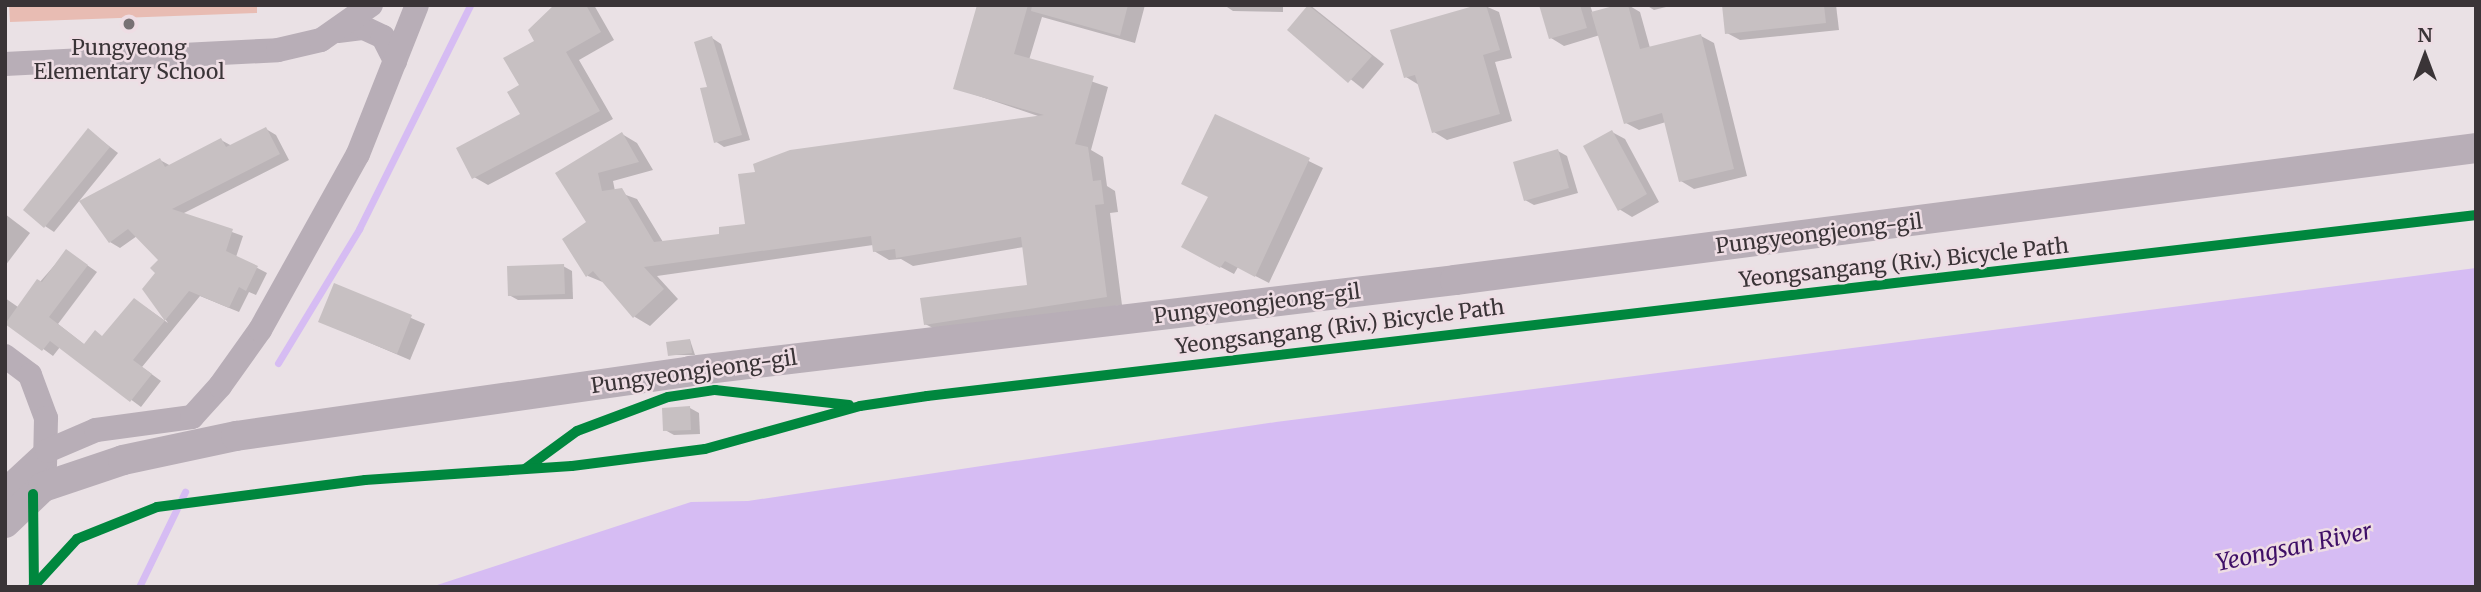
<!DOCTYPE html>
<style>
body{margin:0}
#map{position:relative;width:2481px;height:592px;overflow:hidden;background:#eae1e5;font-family:Merriweather,serif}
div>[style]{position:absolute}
.green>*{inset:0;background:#e8bcb3}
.water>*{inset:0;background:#d6bcf3}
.shadow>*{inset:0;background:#0003}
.stream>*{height:7px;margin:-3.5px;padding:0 3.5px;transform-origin:3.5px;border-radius:3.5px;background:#d6bcf3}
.building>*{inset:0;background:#c7c0c2}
.minor>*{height:24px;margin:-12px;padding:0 12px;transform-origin:12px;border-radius:12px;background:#b8aeb7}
.tertiary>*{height:30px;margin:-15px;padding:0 15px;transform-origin:15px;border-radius:15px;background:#b8aeb7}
.cycleway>*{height:10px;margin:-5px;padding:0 5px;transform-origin:5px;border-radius:5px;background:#00873e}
.dots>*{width:19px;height:19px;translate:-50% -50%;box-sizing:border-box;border:4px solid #eedde4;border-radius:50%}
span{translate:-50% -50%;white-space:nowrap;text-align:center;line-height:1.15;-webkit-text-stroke:5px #eedde4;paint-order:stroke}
.poi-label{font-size:21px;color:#3a3437}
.street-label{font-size:21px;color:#3a3437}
.water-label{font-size:23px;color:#3f0f67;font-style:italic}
.frame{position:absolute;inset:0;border:7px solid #3a3437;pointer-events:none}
.north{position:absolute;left:2390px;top:21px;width:70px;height:70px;-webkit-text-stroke:5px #eedde4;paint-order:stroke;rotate:0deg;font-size:19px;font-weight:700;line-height:28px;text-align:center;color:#3a3437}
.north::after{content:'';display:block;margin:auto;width:24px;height:32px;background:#3a3437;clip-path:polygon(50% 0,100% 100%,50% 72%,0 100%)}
</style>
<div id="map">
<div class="green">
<i style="clip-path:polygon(9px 5px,257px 5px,257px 13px,10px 22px)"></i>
</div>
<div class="water">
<i style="clip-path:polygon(2476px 268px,2476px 587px,431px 587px,691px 502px,748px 501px,1276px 422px)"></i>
</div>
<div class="shadow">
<i style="clip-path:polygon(554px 5px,594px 5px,614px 40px,579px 60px,613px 119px,488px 185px,474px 177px,523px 114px,521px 85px)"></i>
<i style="clip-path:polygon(979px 5px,1145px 5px,1135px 43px,1042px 17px,1029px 60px,1108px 87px,1091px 150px,1103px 157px,1107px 186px,1115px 191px,1118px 212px,1110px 213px,1122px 305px,941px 332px,925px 324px,1029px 286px,1024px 247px,913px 266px,901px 259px,889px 260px,874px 251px,873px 245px,657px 276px,678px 299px,650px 326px,635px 317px,605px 283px,588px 276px,564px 239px,588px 223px,557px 174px,622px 134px,637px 143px,653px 170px,613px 181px,615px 191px,637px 199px,663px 242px,721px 235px,1041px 117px,955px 88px)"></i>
<i style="clip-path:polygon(1224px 5px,1283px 5px,1283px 12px,1233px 11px)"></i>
<i style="clip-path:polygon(1310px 5px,1384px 64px,1363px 89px,1289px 30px)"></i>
<i style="clip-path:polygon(1483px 5px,1499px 12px,1512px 58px,1495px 62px,1512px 121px,1447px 140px,1434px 132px,1419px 85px,1406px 77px)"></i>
<i style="clip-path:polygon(1541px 5px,1590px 5px,1593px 14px,1628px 5px,1640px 12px,1650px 48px,1701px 36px,1714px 43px,1747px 176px,1694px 189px,1681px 181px,1666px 122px,1639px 130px,1626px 123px,1600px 35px,1564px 46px,1551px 38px)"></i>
<i style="clip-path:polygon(1646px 5px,1674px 5px,1654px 10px)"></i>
<i style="clip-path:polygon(1724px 5px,1836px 5px,1839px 30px,1740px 40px,1727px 33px)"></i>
<i style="clip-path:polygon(712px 38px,721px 44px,750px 140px,724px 147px,715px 141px,709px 88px)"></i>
<i style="clip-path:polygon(1216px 116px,1323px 168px,1269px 283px,1238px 267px,1234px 274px,1196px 254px,1209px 197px)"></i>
<i style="clip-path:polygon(266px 129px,276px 135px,289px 160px,182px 214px,243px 236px,236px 257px,267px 273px,256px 295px,249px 292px,239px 312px,200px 296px,142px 367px,161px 381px,141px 407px,60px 347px,53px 356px,5px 321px,5px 298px,18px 307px,67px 251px,97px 272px,58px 324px,85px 345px,103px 338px,144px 306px,168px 323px,144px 289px,157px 273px,160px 260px,137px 236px,120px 248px,110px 242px,160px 160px,171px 166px,221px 140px,232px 146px)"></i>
<i style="clip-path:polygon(88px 130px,118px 153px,54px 232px,45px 226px)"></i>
<i style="clip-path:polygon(1612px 132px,1625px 139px,1659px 202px,1632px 217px,1619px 209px)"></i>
<i style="clip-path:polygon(1558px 151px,1567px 156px,1578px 193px,1534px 205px,1525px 200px)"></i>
<i style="clip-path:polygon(5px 214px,30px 233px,5px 266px)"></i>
<i style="clip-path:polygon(563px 266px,572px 271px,573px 299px,518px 300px,509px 295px)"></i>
<i style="clip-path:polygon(335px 285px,425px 324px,410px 360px,321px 322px)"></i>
<i style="clip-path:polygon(690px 340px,695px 355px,670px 355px)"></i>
<i style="clip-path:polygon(690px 408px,699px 413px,700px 434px,674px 435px,665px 430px)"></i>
</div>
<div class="stream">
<i style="left:278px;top:363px;width:157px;rotate:-58.8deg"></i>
<i style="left:359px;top:229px;width:250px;rotate:-63.6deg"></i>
<i style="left:139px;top:587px;width:106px;rotate:-64.2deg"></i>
</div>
<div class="building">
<i style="clip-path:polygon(554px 5px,586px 5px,601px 32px,566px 52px,600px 111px,472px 179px,456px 148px,520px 114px,507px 92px,519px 85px,503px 58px,534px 41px,528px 30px)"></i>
<i style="clip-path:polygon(977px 5px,1028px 5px,1014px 54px,1094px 76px,1075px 144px,1088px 147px,1093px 181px,1101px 180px,1104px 204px,1095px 205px,1107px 297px,924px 325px,920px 298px,1027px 285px,1021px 237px,896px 258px,895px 249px,873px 252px,871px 236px,644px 267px,664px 289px,633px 318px,593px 271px,586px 277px,562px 239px,586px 222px,555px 173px,622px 132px,639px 162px,598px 173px,602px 191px,622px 188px,654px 242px,719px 234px,719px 227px,745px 224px,738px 174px,755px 172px,753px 164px,790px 150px,1044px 115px,953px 89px)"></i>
<i style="clip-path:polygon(1032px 5px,1128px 5px,1120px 36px,1031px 11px)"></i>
<i style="clip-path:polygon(1308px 5px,1372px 56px,1348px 83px,1287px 30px)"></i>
<i style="clip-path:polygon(1477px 5px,1486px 5px,1500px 50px,1483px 55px,1500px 114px,1432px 133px,1415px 75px,1404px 78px,1390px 30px)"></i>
<i style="clip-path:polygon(1539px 5px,1580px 5px,1587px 28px,1549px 39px)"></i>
<i style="clip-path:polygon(1617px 5px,1628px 5px,1640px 49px,1701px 34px,1734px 169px,1679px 182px,1662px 113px,1624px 124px,1591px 12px)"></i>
<i style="clip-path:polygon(1722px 5px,1824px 5px,1826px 23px,1725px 34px)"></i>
<i style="clip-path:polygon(712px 36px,742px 135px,714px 143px,700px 88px,707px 87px,694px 42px)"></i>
<i style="clip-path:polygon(1215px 114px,1310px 158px,1255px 277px,1225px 261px,1220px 268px,1181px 247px,1208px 197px,1181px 184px)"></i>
<i style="clip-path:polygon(266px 127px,280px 154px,172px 209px,233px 229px,226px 251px,258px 266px,246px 291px,239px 287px,229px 308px,189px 291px,133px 360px,152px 374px,130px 402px,50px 341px,42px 351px,5px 324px,37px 279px,42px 282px,66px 249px,88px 265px,49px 317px,84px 344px,95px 330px,102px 336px,134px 298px,165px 321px,142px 289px,155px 273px,150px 268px,158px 260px,128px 229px,109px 243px,79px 201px,160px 158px,165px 167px,221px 138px,226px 147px)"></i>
<i style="clip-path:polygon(88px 128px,110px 147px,44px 228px,23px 210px)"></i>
<i style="clip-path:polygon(1612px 130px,1647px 194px,1618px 211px,1583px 146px)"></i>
<i style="clip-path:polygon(1558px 149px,1569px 188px,1524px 201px,1513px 162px)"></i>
<i style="clip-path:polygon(564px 264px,565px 294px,508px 296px,507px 266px)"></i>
<i style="clip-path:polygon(334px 283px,412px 315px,397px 354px,318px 322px)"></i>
<i style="clip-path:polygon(690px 339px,692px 353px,668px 356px,666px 342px)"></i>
<i style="clip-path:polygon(690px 406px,691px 430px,663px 431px,662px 408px)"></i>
</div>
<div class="minor">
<i style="left:338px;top:31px;width:26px;rotate:-7deg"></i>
<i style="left:364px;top:28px;width:21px;rotate:25deg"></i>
<i style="left:383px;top:37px;width:27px;rotate:63deg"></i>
<i style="left:5px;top:64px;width:273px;rotate:-2.9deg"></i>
<i style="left:278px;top:50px;width:44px;rotate:-13.1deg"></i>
<i style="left:321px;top:40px;width:61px;rotate:-35deg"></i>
<i style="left:5px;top:356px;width:31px;rotate:37deg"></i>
<i style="left:30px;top:375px;width:46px;rotate:69.6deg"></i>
<i style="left:46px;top:418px;width:47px;rotate:91.2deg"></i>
<i style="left:5px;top:490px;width:57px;rotate:-42.9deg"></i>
<i style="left:47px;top:451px;width:53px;rotate:-23.2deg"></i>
<i style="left:96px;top:430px;width:97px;rotate:-7.7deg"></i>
<i style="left:192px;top:417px;width:42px;rotate:-47.9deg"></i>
<i style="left:220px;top:386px;width:69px;rotate:-54.5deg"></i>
<i style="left:260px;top:330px;width:201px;rotate:-60.9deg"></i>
<i style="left:358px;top:154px;width:160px;rotate:-68.4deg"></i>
</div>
<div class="tertiary">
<i style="left:5px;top:523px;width:52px;rotate:-43.5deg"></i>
<i style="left:43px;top:487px;width:84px;rotate:-18.6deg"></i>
<i style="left:123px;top:460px;width:116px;rotate:-12deg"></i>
<i style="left:236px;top:436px;width:459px;rotate:-8.1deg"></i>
<i style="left:690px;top:371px;width:770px;rotate:-6.78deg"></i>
<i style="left:1455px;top:280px;width:1029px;rotate:-7.37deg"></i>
</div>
<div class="cycleway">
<i style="left:525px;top:469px;width:64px;rotate:-36.2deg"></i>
<i style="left:577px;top:431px;width:97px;rotate:-20.5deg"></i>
<i style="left:668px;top:397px;width:48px;rotate:-8.5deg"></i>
<i style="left:715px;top:390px;width:135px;rotate:6.4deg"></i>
<i style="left:33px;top:494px;width:90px;rotate:89.4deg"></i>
<i style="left:33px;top:587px;width:65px;rotate:-47.5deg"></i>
<i style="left:77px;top:539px;width:86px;rotate:-21.8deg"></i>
<i style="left:157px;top:507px;width:210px;rotate:-7.4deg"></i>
<i style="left:365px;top:480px;width:207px;rotate:-3.9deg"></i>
<i style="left:572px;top:466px;width:134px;rotate:-7.3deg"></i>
<i style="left:705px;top:449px;width:161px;rotate:-15.5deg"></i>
<i style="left:860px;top:406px;width:68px;rotate:-8.5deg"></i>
<i style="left:927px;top:396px;width:1560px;rotate:-6.66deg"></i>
</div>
<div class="dots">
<i style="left:129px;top:24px;background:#787174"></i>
</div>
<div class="poi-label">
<span style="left:129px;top:60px">Pungyeong<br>Elementary School</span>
</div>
<div class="street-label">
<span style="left:1819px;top:234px;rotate:-7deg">Pungyeongjeong-gil</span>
<span style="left:1904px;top:263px;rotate:-6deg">Yeongsangang (Riv.) Bicycle Path</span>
<span style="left:1257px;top:304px;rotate:-7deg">Pungyeongjeong-gil</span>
<span style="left:1340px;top:327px;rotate:-7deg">Yeongsangang (Riv.) Bicycle Path</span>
<span style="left:694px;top:372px;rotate:-8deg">Pungyeongjeong-gil</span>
</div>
<div class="water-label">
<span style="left:2294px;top:547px;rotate:-12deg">Yeongsan River</span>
</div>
<div class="frame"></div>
<div class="north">N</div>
</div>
